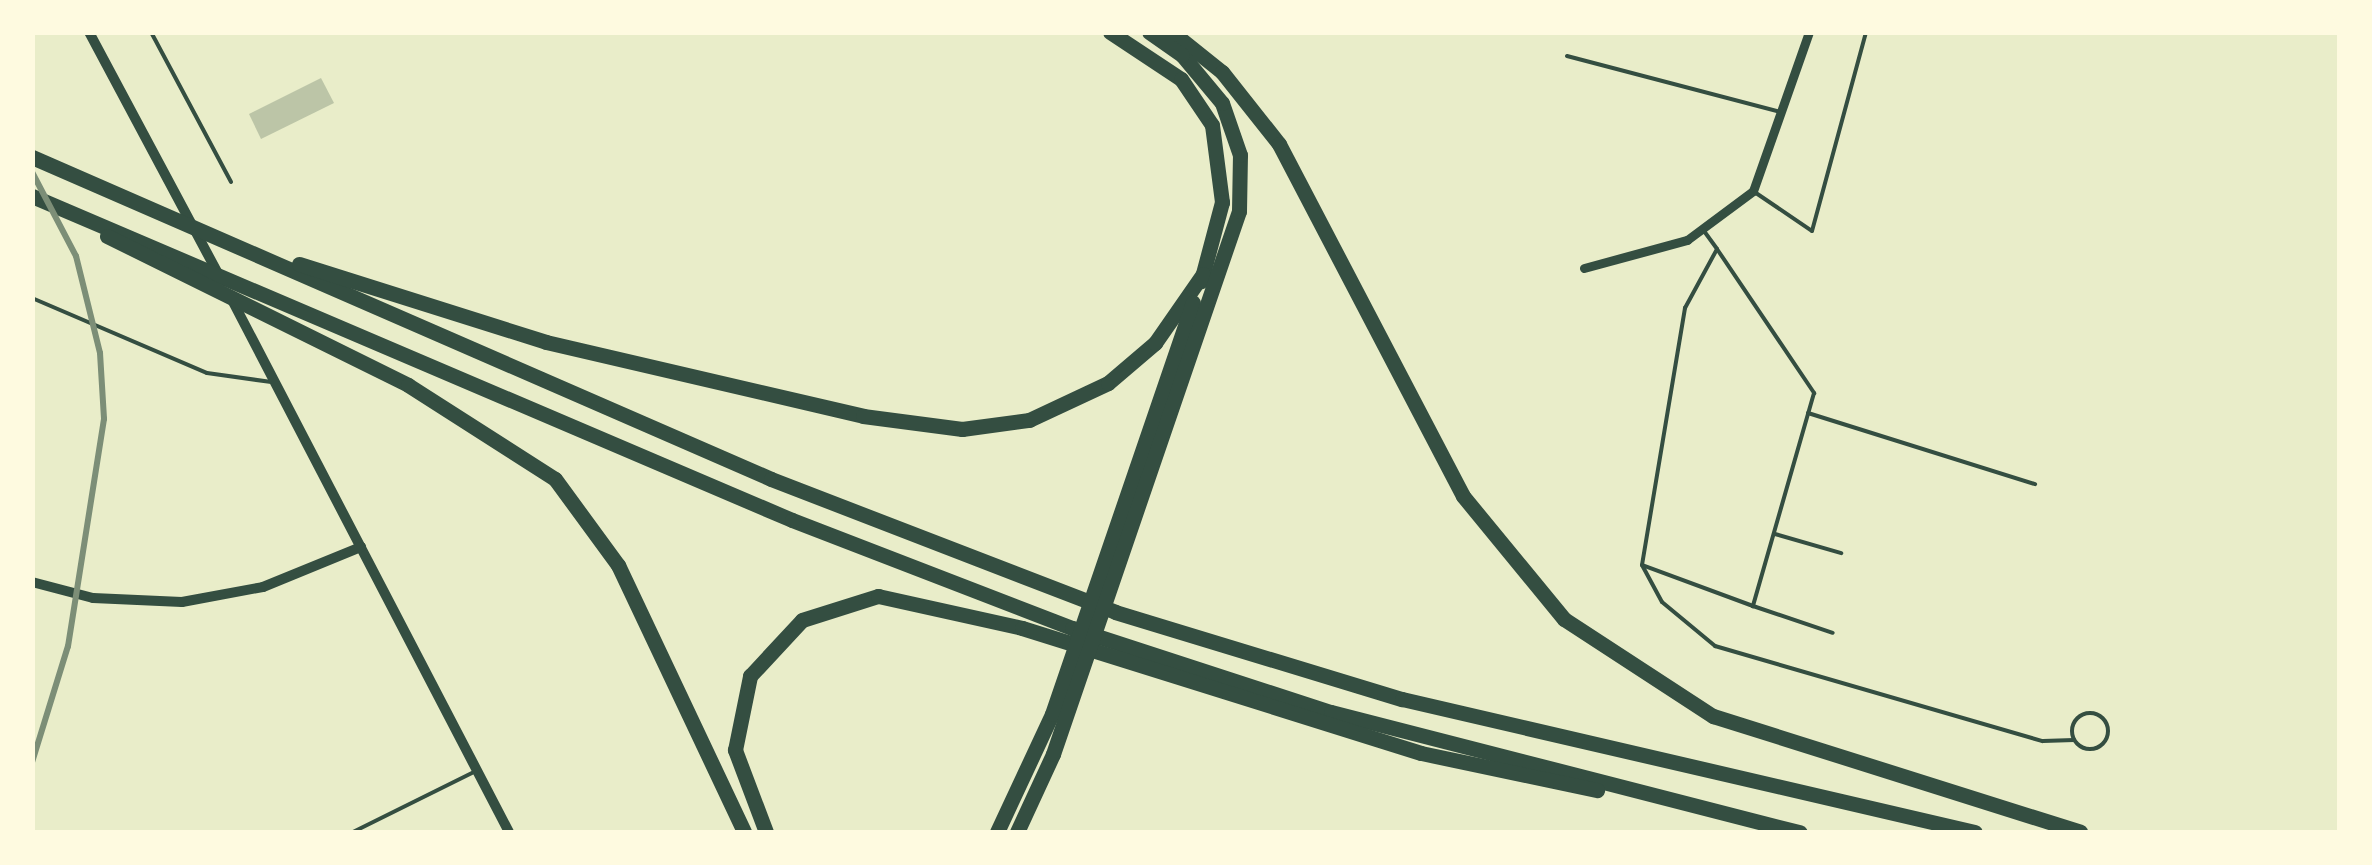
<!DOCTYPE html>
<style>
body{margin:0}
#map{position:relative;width:2372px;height:865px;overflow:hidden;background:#e9edc9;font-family:"Fira Sans",sans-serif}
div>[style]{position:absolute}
.building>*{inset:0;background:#bcc5a7}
.service>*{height:4px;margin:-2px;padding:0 2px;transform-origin:2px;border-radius:2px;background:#344e41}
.service>.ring{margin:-2px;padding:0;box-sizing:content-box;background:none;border:4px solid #344e41;border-radius:50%}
.minor>*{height:9px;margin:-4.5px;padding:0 4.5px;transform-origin:4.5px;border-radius:4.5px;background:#344e41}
.tertiary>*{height:10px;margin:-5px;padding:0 5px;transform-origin:5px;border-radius:5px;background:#344e41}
.motorway>*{height:15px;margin:-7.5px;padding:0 7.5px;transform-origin:7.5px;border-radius:7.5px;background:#344e41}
.rail>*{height:6px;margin:-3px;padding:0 3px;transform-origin:3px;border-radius:3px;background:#7c8e77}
span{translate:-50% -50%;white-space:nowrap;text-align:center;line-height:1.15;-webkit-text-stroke:8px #fefae0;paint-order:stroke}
.frame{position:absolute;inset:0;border:35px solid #fefae0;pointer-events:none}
</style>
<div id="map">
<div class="building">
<i style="clip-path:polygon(321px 78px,334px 103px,261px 139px,249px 114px)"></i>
</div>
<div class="service">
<i style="left:151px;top:32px;width:170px;rotate:61.9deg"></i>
<i style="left:1567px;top:56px;width:220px;rotate:14.7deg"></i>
<i style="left:1753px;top:191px;width:71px;rotate:34.1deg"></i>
<i style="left:1812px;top:231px;width:206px;rotate:-74.8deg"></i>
<i style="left:1704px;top:231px;width:22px;rotate:54deg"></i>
<i style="left:1717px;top:249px;width:174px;rotate:56deg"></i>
<i style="left:1814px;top:393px;width:222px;rotate:106deg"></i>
<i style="left:1753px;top:606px;width:118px;rotate:-159.7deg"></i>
<i style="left:1642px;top:565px;width:261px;rotate:-80.5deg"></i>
<i style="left:1685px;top:308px;width:67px;rotate:-61.5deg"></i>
<i style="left:32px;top:298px;width:190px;rotate:23.2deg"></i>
<i style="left:207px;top:373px;width:65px;rotate:8deg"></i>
<i style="left:1808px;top:413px;width:238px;rotate:17.4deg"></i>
<i style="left:1775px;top:534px;width:69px;rotate:16.1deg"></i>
<i style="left:1642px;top:565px;width:42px;rotate:61.6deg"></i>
<i style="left:1662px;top:602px;width:69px;rotate:39.7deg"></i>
<i style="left:1715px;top:646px;width:341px;rotate:16.2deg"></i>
<i style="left:2043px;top:741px;width:31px;rotate:-2deg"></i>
<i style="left:1753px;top:606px;width:84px;rotate:18.6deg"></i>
<i class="ring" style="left:2072px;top:713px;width:32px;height:32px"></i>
<i style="left:353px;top:832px;width:135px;rotate:-26.4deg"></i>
</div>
<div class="minor">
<i style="left:1584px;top:268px;width:107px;rotate:-15.2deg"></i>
<i style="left:1687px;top:240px;width:82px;rotate:-36.6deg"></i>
<i style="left:1753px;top:191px;width:169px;rotate:-70.6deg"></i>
</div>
<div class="tertiary">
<i style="left:89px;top:32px;width:274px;rotate:61.9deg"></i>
<i style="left:231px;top:298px;width:602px;rotate:62.5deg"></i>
<i style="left:32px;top:582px;width:63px;rotate:14.7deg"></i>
<i style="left:93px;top:598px;width:89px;rotate:2.6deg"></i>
<i style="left:182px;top:602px;width:82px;rotate:-10.5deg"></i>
<i style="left:263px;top:587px;width:106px;rotate:-22.2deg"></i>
</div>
<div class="motorway">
<i style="left:1110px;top:32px;width:85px;rotate:33.5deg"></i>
<i style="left:1181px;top:79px;width:55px;rotate:56deg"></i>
<i style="left:1212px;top:125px;width:78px;rotate:82.6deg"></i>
<i style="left:1222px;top:202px;width:82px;rotate:104.9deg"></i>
<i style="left:1172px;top:32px;width:64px;rotate:38.7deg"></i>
<i style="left:1222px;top:72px;width:92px;rotate:51.6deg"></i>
<i style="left:1279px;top:144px;width:397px;rotate:62.4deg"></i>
<i style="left:1463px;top:496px;width:159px;rotate:50.6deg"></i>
<i style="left:1564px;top:619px;width:178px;rotate:33.1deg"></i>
<i style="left:1713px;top:716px;width:385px;rotate:17.5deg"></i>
<i style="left:32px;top:157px;width:806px;rotate:23.54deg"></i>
<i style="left:771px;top:479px;width:369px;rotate:21.1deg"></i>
<i style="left:1115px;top:612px;width:300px;rotate:16.9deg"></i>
<i style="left:1402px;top:699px;width:588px;rotate:13.07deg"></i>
<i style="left:32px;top:196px;width:826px;rotate:23.09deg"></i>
<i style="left:792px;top:520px;width:300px;rotate:21.1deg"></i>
<i style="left:1072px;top:628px;width:272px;rotate:18deg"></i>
<i style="left:1331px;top:712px;width:484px;rotate:14.4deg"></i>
<i style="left:107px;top:236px;width:336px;rotate:26.3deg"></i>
<i style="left:408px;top:385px;width:174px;rotate:32.6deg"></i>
<i style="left:555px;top:479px;width:107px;rotate:53.8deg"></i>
<i style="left:618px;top:565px;width:295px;rotate:64.7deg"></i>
<i style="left:299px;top:264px;width:259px;rotate:17.5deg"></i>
<i style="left:546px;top:342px;width:326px;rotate:13.1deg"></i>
<i style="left:863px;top:416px;width:100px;rotate:7.5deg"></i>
<i style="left:962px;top:429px;width:68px;rotate:-7.7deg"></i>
<i style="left:1029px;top:420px;width:87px;rotate:-25.1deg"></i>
<i style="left:1108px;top:383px;width:62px;rotate:-40.4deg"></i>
<i style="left:1155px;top:343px;width:84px;rotate:-55.2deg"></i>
<i style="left:766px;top:832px;width:88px;rotate:-110.7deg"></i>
<i style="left:735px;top:750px;width:76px;rotate:-78.5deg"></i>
<i style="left:750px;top:676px;width:76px;rotate:-47.1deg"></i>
<i style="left:802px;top:620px;width:80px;rotate:-17.5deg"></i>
<i style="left:878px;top:596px;width:148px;rotate:12.5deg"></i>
<i style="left:1022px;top:628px;width:418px;rotate:17.4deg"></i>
<i style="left:1421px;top:753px;width:180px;rotate:11.9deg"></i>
<i style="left:997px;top:832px;width:130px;rotate:-65deg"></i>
<i style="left:1052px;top:714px;width:435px;rotate:-71.1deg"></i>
<i style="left:1017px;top:832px;width:86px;rotate:-65.2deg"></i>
<i style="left:1053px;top:754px;width:574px;rotate:-71.09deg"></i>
<i style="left:1239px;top:211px;width:56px;rotate:-89deg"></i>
<i style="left:1240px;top:155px;width:55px;rotate:-109.1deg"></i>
<i style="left:1222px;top:103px;width:62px;rotate:-129.8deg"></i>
<i style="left:1182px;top:55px;width:40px;rotate:-145.1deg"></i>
</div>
<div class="rail">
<i style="left:32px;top:172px;width:95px;rotate:62.4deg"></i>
<i style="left:76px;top:256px;width:100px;rotate:76.1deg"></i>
<i style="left:100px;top:353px;width:66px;rotate:86.5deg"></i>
<i style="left:104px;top:419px;width:230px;rotate:99deg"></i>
<i style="left:68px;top:646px;width:121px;rotate:107.2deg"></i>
</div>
<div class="frame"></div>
</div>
